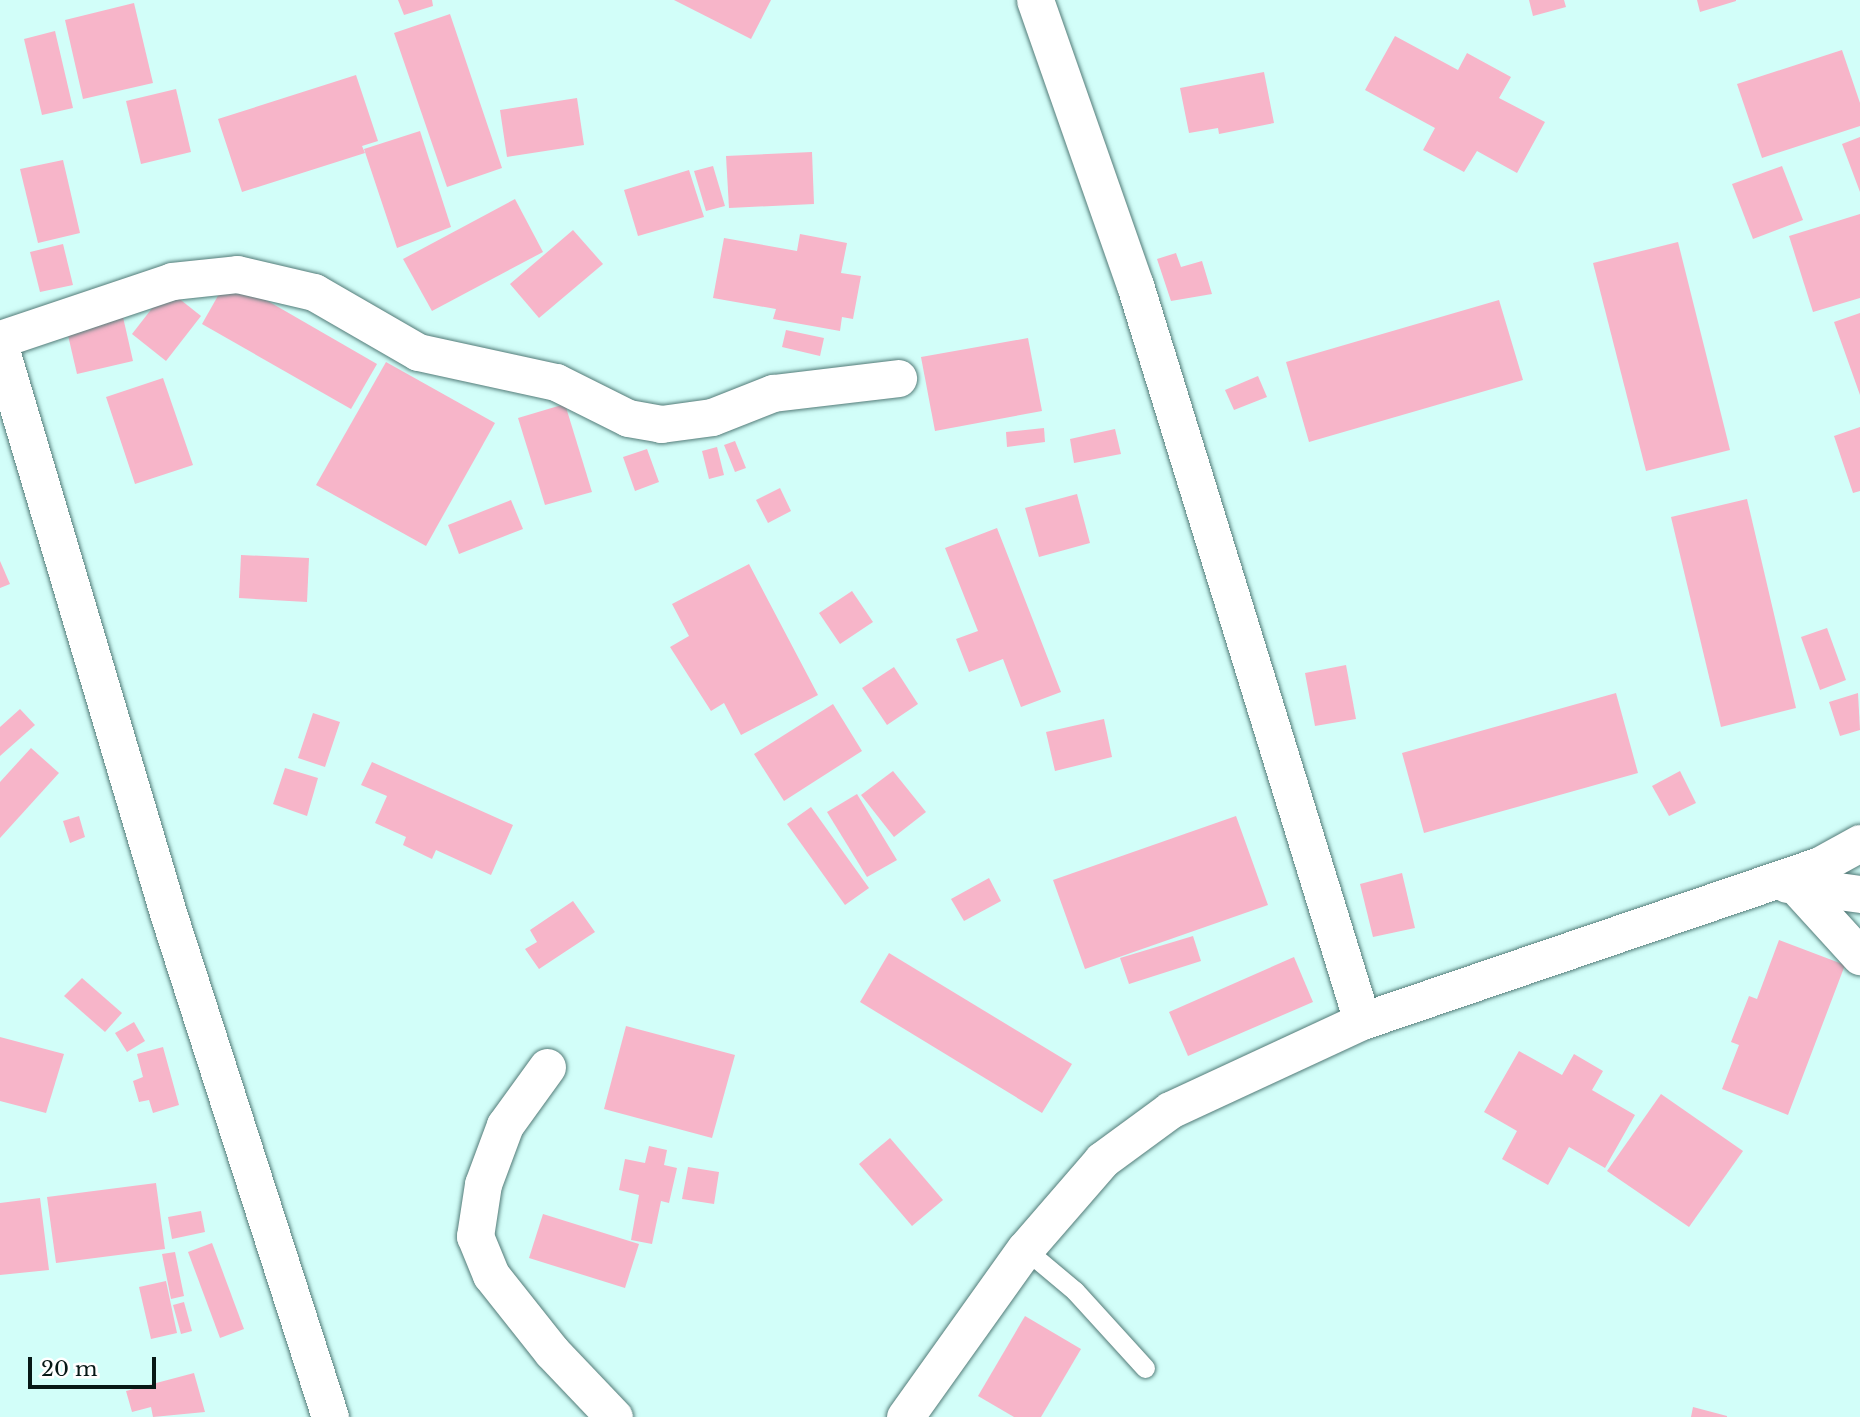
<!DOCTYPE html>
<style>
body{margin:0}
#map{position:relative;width:1860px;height:1417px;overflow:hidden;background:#d2fef9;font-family:"Libre Baskerville",serif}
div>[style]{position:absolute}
.building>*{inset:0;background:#f7b5c9}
.roads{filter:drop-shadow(0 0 2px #537b78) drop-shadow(0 0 2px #537b78)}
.service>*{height:19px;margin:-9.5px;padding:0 9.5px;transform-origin:9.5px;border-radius:9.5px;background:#fff}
.minor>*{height:37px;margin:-18.5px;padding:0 18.5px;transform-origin:18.5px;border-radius:18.5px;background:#fff}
span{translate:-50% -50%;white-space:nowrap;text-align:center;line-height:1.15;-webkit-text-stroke:5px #fff;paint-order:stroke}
.scale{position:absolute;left:28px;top:1357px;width:128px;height:32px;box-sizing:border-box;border:4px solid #071816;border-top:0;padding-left:9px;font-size:21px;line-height:24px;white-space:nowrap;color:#071816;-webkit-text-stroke:5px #fff;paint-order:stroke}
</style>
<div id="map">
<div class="building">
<i style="clip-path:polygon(398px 0,432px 0,433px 6px,404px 15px)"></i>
<i style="clip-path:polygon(674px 0,771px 0,751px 39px)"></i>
<i style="clip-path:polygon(1529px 0,1564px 0,1566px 7px,1533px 16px)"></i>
<i style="clip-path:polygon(1697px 0,1736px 0,1736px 1px,1700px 12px)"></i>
<i style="clip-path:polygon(134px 3px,153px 83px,83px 99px,65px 20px)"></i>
<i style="clip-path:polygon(450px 14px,502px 168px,447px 187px,394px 33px)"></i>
<i style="clip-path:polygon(55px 31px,73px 108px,42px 115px,24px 39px)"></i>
<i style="clip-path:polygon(1395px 36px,1458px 70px,1467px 53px,1511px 77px,1499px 98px,1545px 122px,1517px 173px,1477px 151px,1464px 172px,1423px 150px,1435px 128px,1365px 90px)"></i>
<i style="clip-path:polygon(1842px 50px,1860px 103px,1860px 126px,1762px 158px,1737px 84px)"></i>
<i style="clip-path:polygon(1264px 72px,1274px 123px,1219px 134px,1218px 128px,1189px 133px,1180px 88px)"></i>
<i style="clip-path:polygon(356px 75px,378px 141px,362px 146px,365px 153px,242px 192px,218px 119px)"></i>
<i style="clip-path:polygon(176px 89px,191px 152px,141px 164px,126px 101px)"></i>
<i style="clip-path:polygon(577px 98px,584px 145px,507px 157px,500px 110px)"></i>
<i style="clip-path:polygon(420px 131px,451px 227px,397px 248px,364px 149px)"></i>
<i style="clip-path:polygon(1860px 137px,1860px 192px,1842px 144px)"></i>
<i style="clip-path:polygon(812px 152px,814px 204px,729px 208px,726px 156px)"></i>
<i style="clip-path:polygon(63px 160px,80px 233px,38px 243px,20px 169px)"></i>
<i style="clip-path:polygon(713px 166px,725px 206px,706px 211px,694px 171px)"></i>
<i style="clip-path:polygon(1782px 166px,1803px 220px,1753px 239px,1732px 184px)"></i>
<i style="clip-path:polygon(689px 170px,704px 217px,638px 236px,624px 190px)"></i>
<i style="clip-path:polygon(515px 199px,543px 252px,432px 311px,403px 259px)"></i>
<i style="clip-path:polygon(1860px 214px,1860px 298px,1813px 312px,1789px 236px)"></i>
<i style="clip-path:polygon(573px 230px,603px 264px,539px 318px,510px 284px)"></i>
<i style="clip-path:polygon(800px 234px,847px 243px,841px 273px,861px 276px,853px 319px,842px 317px,840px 331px,773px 319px,776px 309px,713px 298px,724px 238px,797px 251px)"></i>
<i style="clip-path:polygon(1678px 242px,1730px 450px,1646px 471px,1593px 263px)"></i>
<i style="clip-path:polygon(63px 244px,73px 285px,40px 292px,30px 252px)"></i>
<i style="clip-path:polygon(1176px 253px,1181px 267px,1202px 261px,1212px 294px,1171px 301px,1157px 259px)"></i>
<i style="clip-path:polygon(228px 278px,377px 364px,351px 409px,202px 324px)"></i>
<i style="clip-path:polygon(167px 289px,201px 316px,166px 361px,132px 334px)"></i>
<i style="clip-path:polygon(1499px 300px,1523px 380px,1309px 442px,1286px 362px)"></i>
<i style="clip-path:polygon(1860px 313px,1860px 395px,1834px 322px)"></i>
<i style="clip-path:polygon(123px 317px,133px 361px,77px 374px,67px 331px)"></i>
<i style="clip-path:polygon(786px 330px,824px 338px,820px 356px,782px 347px)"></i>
<i style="clip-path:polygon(1028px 338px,1042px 411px,935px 431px,921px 357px)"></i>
<i style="clip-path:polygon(386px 362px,495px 423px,426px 546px,316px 485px)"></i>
<i style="clip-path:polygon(1258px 376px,1267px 397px,1234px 410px,1225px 390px)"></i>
<i style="clip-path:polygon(163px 378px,193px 465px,135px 484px,106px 397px)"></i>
<i style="clip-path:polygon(565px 404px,592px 492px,545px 505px,518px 418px)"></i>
<i style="clip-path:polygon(1860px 427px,1860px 491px,1853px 493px,1834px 436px)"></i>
<i style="clip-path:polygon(1044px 428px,1045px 442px,1007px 447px,1006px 432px)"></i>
<i style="clip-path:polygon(1115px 429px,1121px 454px,1074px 463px,1070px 439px)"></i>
<i style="clip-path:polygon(735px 441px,746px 468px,735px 472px,724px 445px)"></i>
<i style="clip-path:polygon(717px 447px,724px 475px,709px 479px,702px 451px)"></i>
<i style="clip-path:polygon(647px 449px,659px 482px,635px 491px,623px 457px)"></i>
<i style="clip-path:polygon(780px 488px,791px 511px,768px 523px,756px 500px)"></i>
<i style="clip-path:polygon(1077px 494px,1090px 543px,1039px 557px,1025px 508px)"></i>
<i style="clip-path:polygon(1747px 499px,1796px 708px,1721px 727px,1671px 517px)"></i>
<i style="clip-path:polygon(511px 500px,523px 529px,459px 554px,448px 525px)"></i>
<i style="clip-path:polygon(997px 528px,1061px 692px,1021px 707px,1003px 659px,969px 672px,956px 639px,978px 631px,945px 548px)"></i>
<i style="clip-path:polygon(241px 555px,309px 558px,307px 602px,239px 598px)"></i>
<i style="clip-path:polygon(0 561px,10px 584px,0 588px)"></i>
<i style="clip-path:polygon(749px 564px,818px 695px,741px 735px,724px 703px,711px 711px,670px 647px,689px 636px,672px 604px)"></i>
<i style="clip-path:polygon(852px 591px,873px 622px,840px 644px,819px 613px)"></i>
<i style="clip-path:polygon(1827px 628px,1846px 680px,1820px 690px,1801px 637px)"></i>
<i style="clip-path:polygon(1346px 665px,1356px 719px,1315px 726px,1305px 673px)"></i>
<i style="clip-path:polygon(894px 667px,918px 704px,887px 725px,862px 688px)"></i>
<i style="clip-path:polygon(1616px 693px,1638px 773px,1424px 833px,1402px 753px)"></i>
<i style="clip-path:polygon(1858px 693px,1860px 730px,1840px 736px,1829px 702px)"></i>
<i style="clip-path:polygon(833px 704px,862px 751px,784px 801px,754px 754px)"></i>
<i style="clip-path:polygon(20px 709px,35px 725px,0 756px,0 727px)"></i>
<i style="clip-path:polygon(313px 713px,340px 722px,325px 767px,298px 758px)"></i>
<i style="clip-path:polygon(1104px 719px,1112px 757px,1055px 771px,1046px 732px)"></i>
<i style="clip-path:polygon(31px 748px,59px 773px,0 838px,0 782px)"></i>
<i style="clip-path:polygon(372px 762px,513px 825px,491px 875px,436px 850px,432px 859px,403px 845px,406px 837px,375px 823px,387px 796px,361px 785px)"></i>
<i style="clip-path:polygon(285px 768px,318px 778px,307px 816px,273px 804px)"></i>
<i style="clip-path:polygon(893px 771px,926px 812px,894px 837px,861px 795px)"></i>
<i style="clip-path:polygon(1680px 771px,1696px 803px,1669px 816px,1652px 786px)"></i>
<i style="clip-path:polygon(857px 794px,897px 860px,867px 877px,827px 812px)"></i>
<i style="clip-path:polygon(811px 807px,869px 888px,845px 905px,787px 824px)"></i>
<i style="clip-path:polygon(79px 816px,85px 837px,70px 843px,63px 821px)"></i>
<i style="clip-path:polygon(1236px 816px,1268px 905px,1085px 969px,1053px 880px)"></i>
<i style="clip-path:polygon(1402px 873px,1415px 928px,1373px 937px,1360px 884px)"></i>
<i style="clip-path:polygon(989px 878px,1001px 901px,964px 921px,951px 899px)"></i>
<i style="clip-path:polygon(573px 901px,595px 932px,539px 969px,525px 949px,537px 942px,530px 930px)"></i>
<i style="clip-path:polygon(1193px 936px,1201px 961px,1129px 984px,1120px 958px)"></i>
<i style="clip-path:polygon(1779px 940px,1845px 965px,1788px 1115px,1722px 1089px,1739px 1045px,1731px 1042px,1749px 996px,1757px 999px)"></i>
<i style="clip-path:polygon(889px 953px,1072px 1064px,1042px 1113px,860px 1002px)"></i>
<i style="clip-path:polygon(1294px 957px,1313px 1002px,1188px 1056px,1169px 1012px)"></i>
<i style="clip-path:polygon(82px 978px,122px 1013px,105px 1032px,64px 996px)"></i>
<i style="clip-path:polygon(134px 1022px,145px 1041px,127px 1052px,115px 1033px)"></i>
<i style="clip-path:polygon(626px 1026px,735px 1055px,712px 1138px,604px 1109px)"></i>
<i style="clip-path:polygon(0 1037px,64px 1054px,46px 1113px,0 1101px)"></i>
<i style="clip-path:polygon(163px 1047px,179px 1105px,153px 1113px,149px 1100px,139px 1102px,133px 1081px,143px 1077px,137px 1054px)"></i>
<i style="clip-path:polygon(1519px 1051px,1562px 1075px,1574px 1054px,1603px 1071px,1592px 1090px,1635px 1115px,1605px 1168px,1569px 1147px,1548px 1185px,1502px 1159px,1517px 1131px,1484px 1112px)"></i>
<i style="clip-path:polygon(1661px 1094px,1743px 1151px,1689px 1227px,1607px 1171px)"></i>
<i style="clip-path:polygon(890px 1138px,943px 1200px,912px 1226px,859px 1164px)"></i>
<i style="clip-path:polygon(649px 1146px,667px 1150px,664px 1165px,677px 1168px,669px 1203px,661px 1201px,652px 1244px,631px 1240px,639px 1195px,619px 1190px,625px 1159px,645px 1163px)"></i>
<i style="clip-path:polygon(688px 1167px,719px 1172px,714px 1204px,682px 1199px)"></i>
<i style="clip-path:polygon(156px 1183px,165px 1249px,56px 1263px,47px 1197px)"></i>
<i style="clip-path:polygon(40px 1198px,49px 1270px,0 1275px,0 1203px)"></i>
<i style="clip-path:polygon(201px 1211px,205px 1232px,172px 1239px,168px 1217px)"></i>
<i style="clip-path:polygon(543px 1214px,639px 1244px,625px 1288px,529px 1258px)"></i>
<i style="clip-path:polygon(212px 1243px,244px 1329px,220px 1338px,188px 1252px)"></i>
<i style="clip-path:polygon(175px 1252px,184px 1296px,171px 1299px,162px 1254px)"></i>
<i style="clip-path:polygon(166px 1281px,177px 1333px,151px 1339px,139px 1287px)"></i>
<i style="clip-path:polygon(184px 1302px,192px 1331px,181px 1334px,173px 1305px)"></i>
<i style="clip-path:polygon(1025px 1316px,1081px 1349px,1041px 1417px,1014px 1417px,978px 1396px)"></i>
<i style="clip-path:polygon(194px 1373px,205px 1412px,153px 1417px,151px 1407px,132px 1412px,126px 1391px)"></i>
<i style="clip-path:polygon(1693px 1407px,1727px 1416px,1727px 1417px,1691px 1417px)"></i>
</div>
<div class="roads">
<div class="service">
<i style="left:1025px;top:1249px;width:65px;rotate:40deg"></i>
<i style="left:1075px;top:1291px;width:104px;rotate:47.7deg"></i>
</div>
<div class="minor">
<i style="left:1035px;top:0;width:302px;rotate:70.7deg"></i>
<i style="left:1135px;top:285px;width:770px;rotate:72.86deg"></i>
<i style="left:0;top:339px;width:182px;rotate:-18.6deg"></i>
<i style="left:172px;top:281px;width:65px;rotate:-6.1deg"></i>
<i style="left:237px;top:274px;width:79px;rotate:13.2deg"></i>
<i style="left:314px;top:292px;width:120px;rotate:30deg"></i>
<i style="left:418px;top:352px;width:141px;rotate:12.3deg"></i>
<i style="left:556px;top:382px;width:80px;rotate:26.6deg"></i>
<i style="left:628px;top:418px;width:34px;rotate:10deg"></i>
<i style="left:661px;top:424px;width:51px;rotate:-7.8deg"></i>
<i style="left:712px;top:417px;width:66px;rotate:-21.5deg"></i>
<i style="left:773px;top:393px;width:126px;rotate:-6.8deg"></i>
<i style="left:0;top:347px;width:594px;rotate:73.46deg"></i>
<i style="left:169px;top:916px;width:526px;rotate:72.18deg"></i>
<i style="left:1787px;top:884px;width:74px;rotate:7.8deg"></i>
<i style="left:1796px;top:886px;width:95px;rotate:47.6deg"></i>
<i style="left:547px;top:1067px;width:72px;rotate:125.9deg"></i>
<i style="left:505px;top:1125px;width:63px;rotate:110.4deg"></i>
<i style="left:483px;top:1184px;width:53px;rotate:98.7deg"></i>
<i style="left:475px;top:1236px;width:42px;rotate:67.7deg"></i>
<i style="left:491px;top:1275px;width:98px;rotate:51.6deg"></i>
<i style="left:552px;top:1352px;width:90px;rotate:46.4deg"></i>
<i style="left:905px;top:1417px;width:206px;rotate:-54.5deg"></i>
<i style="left:1025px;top:1249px;width:118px;rotate:-49.1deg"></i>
<i style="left:1102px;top:1160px;width:84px;rotate:-36.3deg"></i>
<i style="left:1170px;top:1110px;width:212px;rotate:-24.9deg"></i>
<i style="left:1362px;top:1021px;width:482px;rotate:-18.8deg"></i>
<i style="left:1818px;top:866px;width:48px;rotate:-28.7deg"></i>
</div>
</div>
<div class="scale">20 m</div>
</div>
